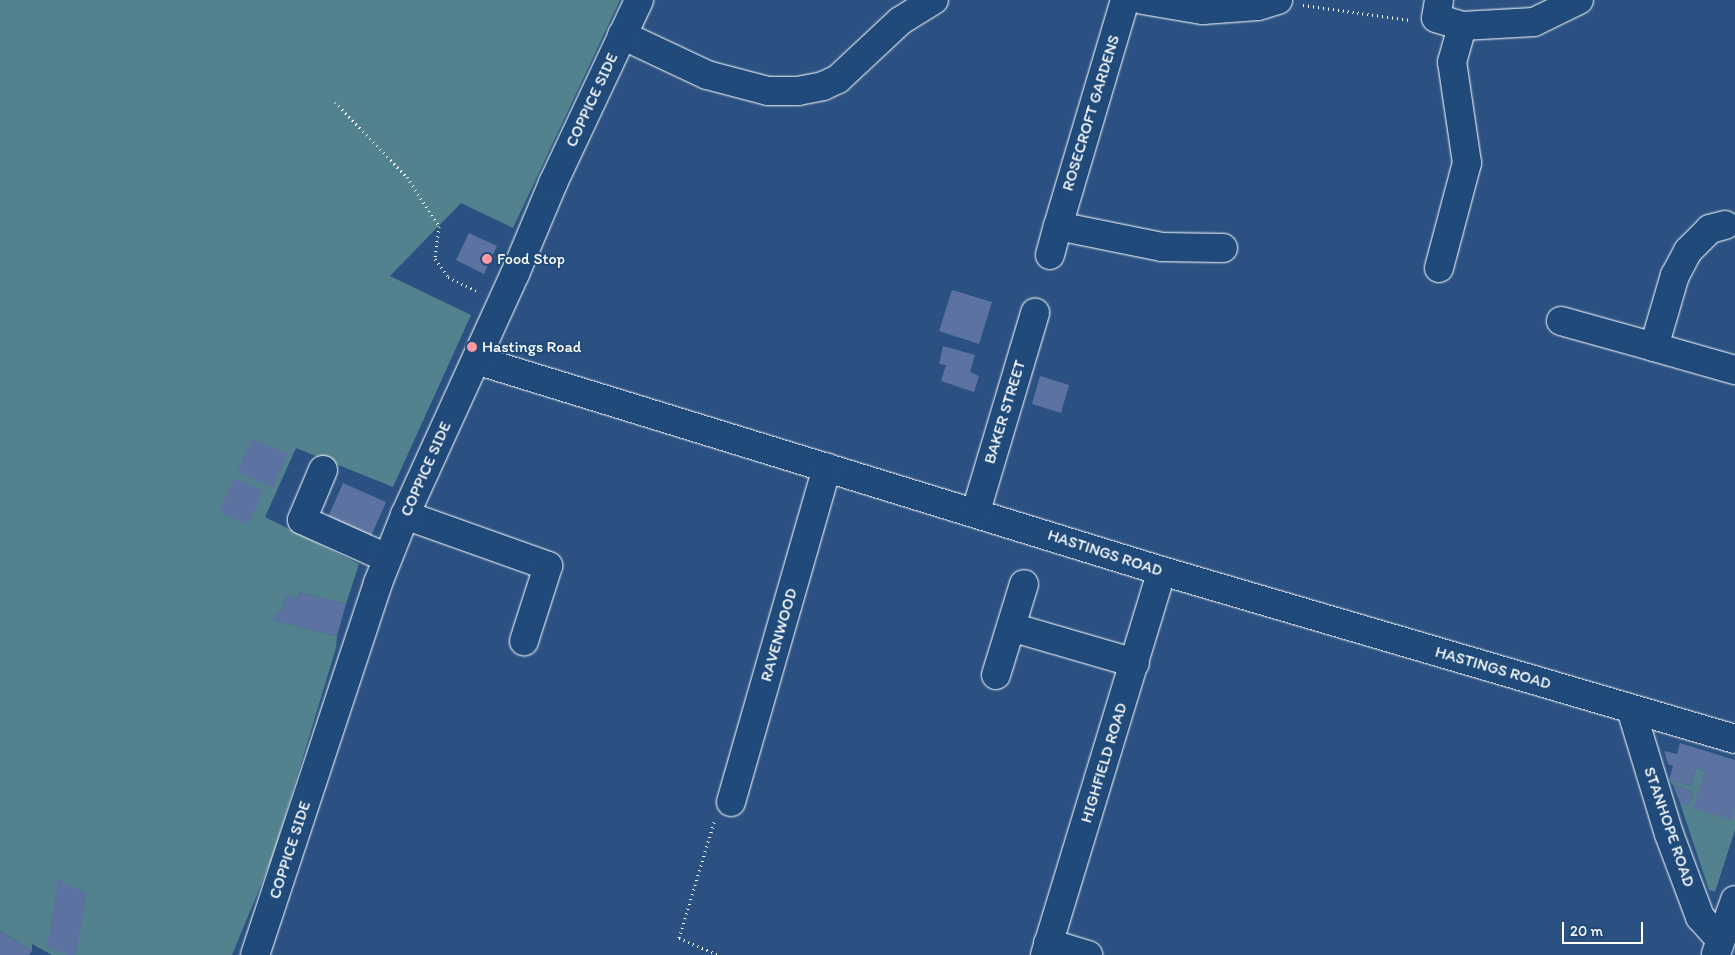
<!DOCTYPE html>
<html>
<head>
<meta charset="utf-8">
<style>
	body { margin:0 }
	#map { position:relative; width:1735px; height:955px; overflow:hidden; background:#2a5181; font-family:Itim,sans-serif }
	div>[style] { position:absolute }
	.green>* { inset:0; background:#51828d }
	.building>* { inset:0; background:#5c73a1 }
	.path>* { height:3px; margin-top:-1.5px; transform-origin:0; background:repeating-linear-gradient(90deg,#fff 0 1px,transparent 0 5px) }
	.roads { filter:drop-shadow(0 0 1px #fff) drop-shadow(0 0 1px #fff) }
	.minor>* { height:28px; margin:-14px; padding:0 14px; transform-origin:14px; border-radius:14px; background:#1f4a7a }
	.dots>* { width:14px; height:14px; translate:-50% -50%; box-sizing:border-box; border:2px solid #1f4a7a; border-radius:50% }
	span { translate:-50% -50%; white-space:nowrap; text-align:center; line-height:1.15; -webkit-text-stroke:4px #1f4a7a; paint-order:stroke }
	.street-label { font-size:16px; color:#fff }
	.poi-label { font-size:16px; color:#fff }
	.left { translate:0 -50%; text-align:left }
	.scale { position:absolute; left:1562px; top:922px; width:81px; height:22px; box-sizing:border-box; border:2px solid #fff; border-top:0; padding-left:6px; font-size:15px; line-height:18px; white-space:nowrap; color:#fff; -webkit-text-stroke:4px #1f4a7a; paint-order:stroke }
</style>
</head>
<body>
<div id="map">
	<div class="green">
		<div style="clip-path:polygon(0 0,620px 0,513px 228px,461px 203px,390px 276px,471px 315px,393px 487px,296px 448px,265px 517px,359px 564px,346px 604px,299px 592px,297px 599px,286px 596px,281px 614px,275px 613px,274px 620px,337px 636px,336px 648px,273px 856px,232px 955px,52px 955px,32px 944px,32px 951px,0 930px)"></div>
		<div style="clip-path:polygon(1696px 768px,1705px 771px,1694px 808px,1735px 809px,1735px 830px,1715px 892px,1709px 890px,1680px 803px,1689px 805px,1693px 791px,1673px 785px,1669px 780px,1690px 786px)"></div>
	</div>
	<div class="building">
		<div style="clip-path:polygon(469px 233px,497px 246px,484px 274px,456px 260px)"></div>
		<div style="clip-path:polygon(952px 290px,992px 302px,979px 344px,939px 331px)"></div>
		<div style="clip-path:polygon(943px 346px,975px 355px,970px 372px,979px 376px,974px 392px,941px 381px,946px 365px,939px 364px)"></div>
		<div style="clip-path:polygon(1040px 376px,1069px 385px,1061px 413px,1032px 404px)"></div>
		<div style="clip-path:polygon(252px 438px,288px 454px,273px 488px,237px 472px)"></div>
		<div style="clip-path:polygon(234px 478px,263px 491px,248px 525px,219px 512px)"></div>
		<div style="clip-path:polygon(343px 483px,386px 502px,368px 543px,325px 524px)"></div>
		<div style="clip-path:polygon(299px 592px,346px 604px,337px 636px,273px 620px,275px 613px,281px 614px,286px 596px,297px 599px)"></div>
		<div style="clip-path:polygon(1680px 743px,1735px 760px,1735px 809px,1732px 820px,1693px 808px,1705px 771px,1696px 768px,1690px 786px,1669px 780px,1673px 766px,1668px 764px,1664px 751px,1677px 754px)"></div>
		<div style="clip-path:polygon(1673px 785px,1693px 791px,1689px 806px,1680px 803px)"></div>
		<div style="clip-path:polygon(58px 880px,87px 893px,76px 955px,67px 955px,47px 946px)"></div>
		<div style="clip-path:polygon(0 930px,32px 951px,29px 955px,0 955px)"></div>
	</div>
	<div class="path">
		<div style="left:1303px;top:5px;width:108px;rotate:8deg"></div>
		<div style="left:335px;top:102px;width:104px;rotate:46.2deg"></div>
		<div style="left:407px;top:177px;width:59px;rotate:56.9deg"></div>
		<div style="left:439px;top:226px;width:33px;rotate:97deg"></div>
		<div style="left:435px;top:259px;width:22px;rotate:54deg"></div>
		<div style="left:448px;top:277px;width:32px;rotate:26deg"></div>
		<div style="left:714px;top:822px;width:121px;rotate:106.8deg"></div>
		<div style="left:679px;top:938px;width:43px;rotate:23deg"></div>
	</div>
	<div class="roads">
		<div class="minor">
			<div style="left:1125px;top:0;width:236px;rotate:106.5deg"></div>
			<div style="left:1058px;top:226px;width:106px;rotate:11.4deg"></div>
			<div style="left:1162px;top:247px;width:61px;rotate:0.9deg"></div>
			<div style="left:1143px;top:0;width:61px;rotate:9.5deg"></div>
			<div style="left:1203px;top:10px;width:55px;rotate:-4.2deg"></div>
			<div style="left:1258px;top:6px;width:21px;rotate:-17deg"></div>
			<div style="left:1439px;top:0;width:18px;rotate:99deg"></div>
			<div style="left:1436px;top:18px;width:27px;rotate:17deg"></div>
			<div style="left:622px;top:35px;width:94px;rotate:25.2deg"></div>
			<div style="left:707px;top:75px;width:63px;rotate:14.7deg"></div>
			<div style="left:768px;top:91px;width:30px"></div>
			<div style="left:798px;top:91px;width:25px;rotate:-11deg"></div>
			<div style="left:823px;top:86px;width:17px;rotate:-25deg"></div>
			<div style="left:838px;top:79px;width:85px;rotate:-43.1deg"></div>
			<div style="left:900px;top:21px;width:40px;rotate:-32deg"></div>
			<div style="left:1725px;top:225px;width:16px;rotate:165deg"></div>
			<div style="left:1710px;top:229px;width:31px;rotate:135deg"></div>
			<div style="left:1688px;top:251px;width:27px;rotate:118deg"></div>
			<div style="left:1675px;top:275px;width:75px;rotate:106.3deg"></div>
			<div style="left:1654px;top:347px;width:84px;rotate:15.9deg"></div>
			<div style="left:1050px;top:255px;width:30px;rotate:-75deg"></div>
			<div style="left:1439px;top:268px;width:109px;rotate:-75.1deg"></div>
			<div style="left:1467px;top:163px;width:102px;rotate:-98.4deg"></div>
			<div style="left:1452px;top:62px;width:37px;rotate:-74deg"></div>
			<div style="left:1462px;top:26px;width:72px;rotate:-3.2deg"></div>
			<div style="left:1534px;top:22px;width:50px;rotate:-26.1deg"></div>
			<div style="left:1561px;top:321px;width:97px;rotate:15.6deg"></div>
			<div style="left:476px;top:360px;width:718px;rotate:17.1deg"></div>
			<div style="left:1162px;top:571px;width:597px;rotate:16.34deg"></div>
			<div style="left:323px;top:470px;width:54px;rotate:112.8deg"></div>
			<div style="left:302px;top:520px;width:93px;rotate:24.1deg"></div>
			<div style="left:976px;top:511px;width:207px;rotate:-73.4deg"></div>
			<div style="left:405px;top:515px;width:152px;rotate:19.6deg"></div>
			<div style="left:548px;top:566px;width:79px;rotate:107.7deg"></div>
			<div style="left:1011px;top:627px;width:129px;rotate:16.2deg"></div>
			<div style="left:996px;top:675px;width:95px;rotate:-72.9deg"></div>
			<div style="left:1631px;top:709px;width:131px;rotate:73.1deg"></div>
			<div style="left:1669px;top:834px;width:89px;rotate:69.5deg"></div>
			<div style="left:1700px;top:917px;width:30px;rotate:48deg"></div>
			<div style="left:731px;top:802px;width:348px;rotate:-74deg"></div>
			<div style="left:1048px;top:943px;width:42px;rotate:16.7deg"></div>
			<div style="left:1716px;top:954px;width:57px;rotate:-70.6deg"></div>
			<div style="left:255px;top:955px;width:392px;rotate:-71.7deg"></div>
			<div style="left:378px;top:583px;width:73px;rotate:-68.3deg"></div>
			<div style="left:405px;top:515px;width:265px;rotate:-65.5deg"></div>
			<div style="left:515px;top:274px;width:99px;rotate:-67.3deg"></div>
			<div style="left:553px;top:183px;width:202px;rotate:-64.8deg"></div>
			<div style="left:1045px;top:955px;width:401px;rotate:-73.1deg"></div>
		</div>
	</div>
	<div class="dots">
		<div style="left:487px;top:259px;background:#ff9aa2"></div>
		<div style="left:472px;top:347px;background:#ff9aa2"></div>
	</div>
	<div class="street-label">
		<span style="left:592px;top:100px;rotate:-65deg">COPPICE SIDE</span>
		<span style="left:1091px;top:113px;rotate:-73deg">ROSECROFT GARDENS</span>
		<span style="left:1005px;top:412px;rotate:-73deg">BAKER STREET</span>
		<span style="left:426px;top:469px;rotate:-66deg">COPPICE SIDE</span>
		<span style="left:1105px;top:553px;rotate:18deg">HASTINGS ROAD</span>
		<span style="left:779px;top:635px;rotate:-74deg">RAVENWOOD</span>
		<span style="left:1493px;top:668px;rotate:16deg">HASTINGS ROAD</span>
		<span style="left:1104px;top:763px;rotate:-73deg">HIGHFIELD ROAD</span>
		<span style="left:1669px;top:827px;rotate:71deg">STANHOPE ROAD</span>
		<span style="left:290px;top:850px;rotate:-72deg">COPPICE SIDE</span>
	</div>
	<div class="poi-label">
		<span class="left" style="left:497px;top:259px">Food Stop</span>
		<span class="left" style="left:482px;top:347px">Hastings Road</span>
	</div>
	<div class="scale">20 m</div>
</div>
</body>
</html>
